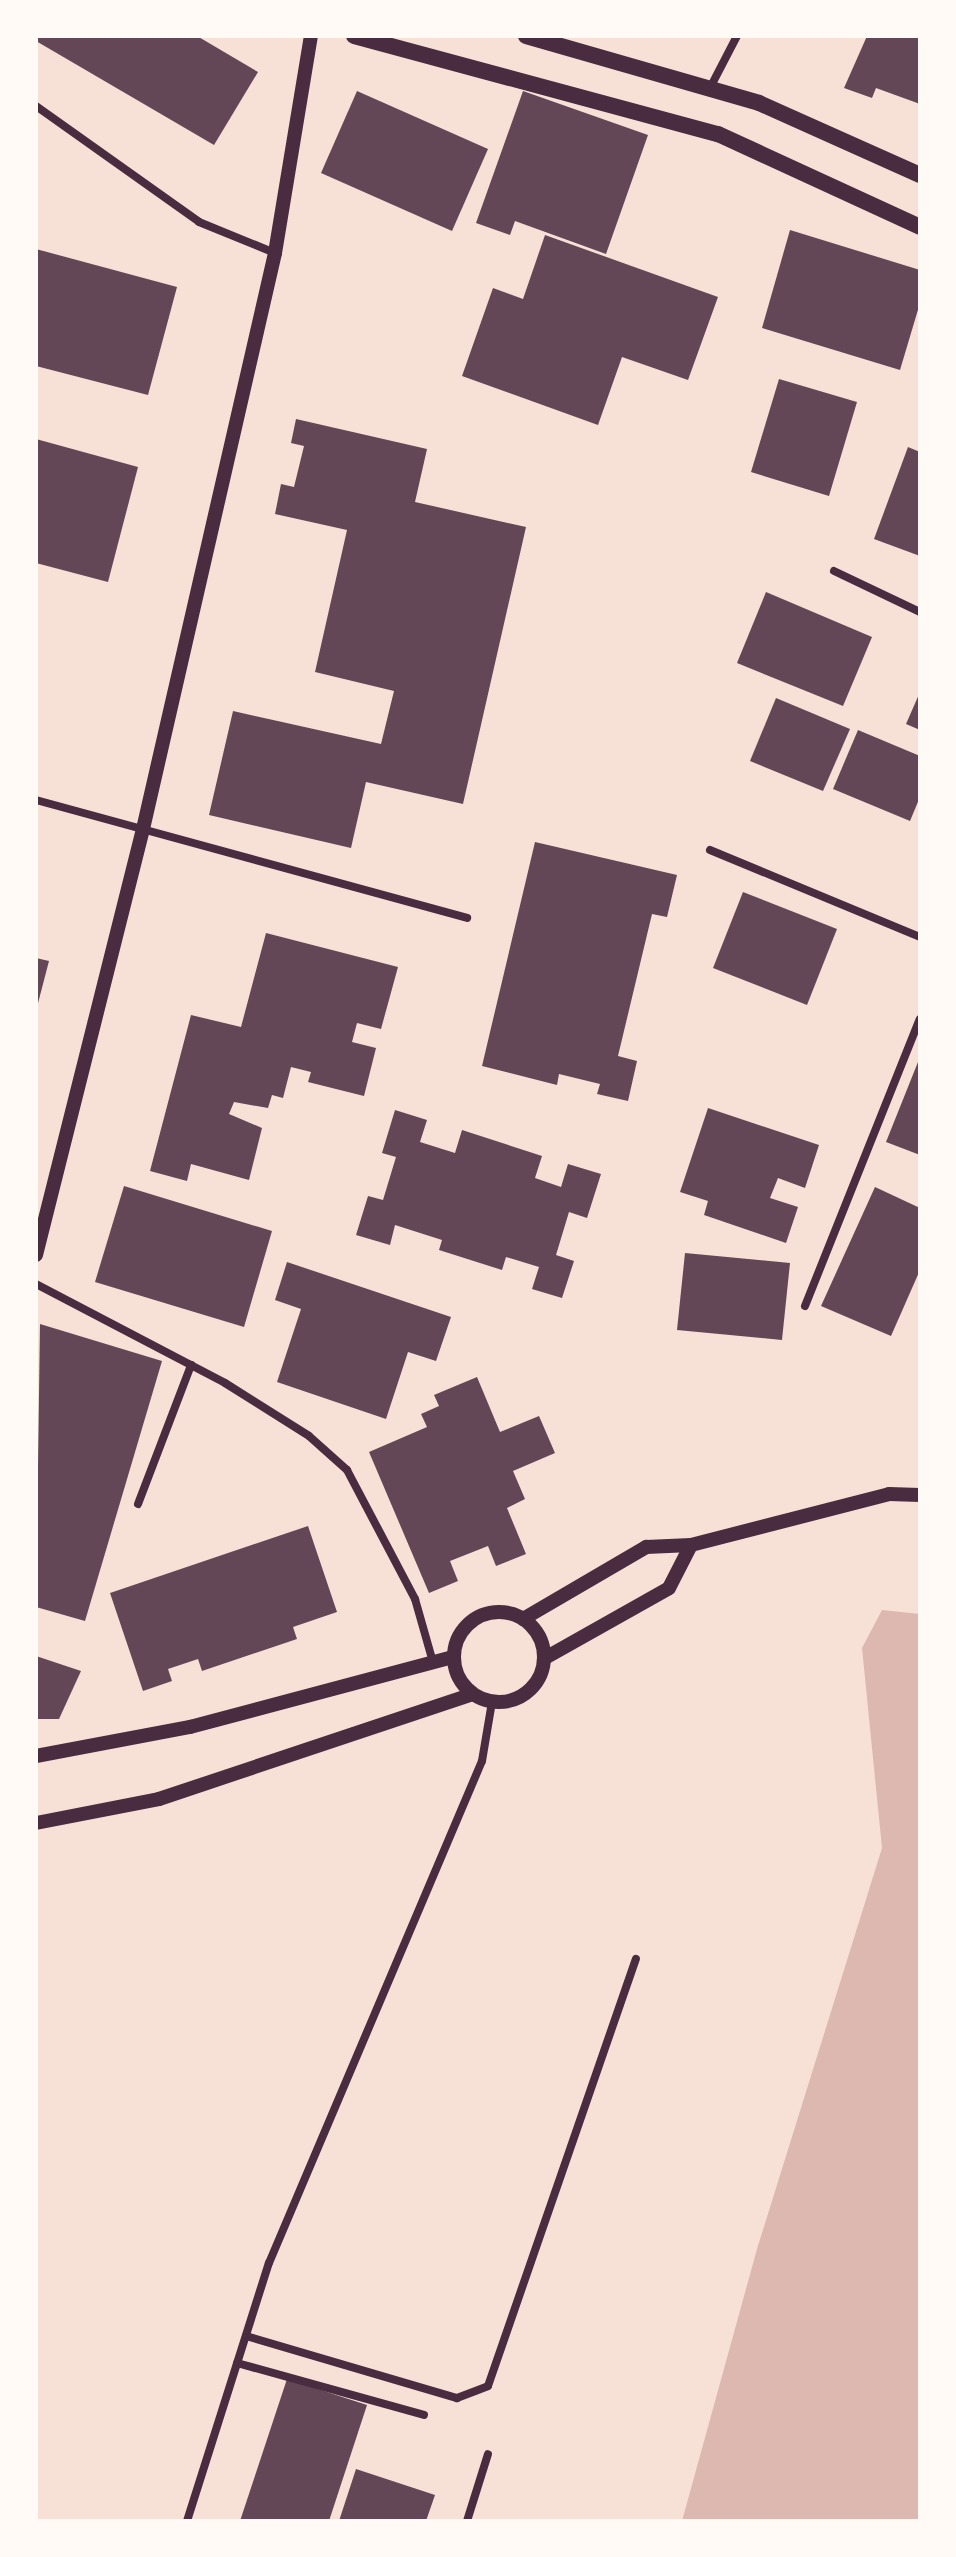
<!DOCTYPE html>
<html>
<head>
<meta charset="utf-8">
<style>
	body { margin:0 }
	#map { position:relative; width:956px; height:2557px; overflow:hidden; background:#f7e1d7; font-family:"Nunito Sans",sans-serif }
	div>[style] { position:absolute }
	.water>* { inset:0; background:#dcb8b0 }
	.building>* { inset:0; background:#644757 }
	.minor>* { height:8px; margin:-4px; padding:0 4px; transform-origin:4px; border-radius:4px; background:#4a2c40 }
	.tertiary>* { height:14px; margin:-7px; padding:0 7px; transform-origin:7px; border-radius:7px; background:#4a2c40 }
	.tertiary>.ring { margin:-7px; padding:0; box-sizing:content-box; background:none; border:14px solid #4a2c40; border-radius:50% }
	.secondary>* { height:16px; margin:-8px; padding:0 8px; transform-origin:8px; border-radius:8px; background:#4a2c40 }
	span { translate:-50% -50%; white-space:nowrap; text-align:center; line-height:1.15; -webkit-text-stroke:8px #fffaf5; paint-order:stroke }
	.frame { position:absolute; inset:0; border:38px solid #fffaf5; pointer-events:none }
</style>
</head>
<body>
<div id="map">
	<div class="water">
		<div style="clip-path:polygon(882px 1610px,920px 1614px,920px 2521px,682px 2521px,757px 2249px,882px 1848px,862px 1648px)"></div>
	</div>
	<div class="building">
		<div style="clip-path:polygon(36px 36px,197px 36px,258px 72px,214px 145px,36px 41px)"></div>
		<div style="clip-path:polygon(867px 36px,920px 36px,920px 104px,876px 88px,872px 98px,844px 88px)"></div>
		<div style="clip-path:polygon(357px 91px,488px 149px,452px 231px,321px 173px)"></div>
		<div style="clip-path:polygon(523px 91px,648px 135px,606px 254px,515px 221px,510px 235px,476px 223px)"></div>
		<div style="clip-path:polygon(790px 230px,920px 270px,920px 303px,900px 370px,762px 328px)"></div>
		<div style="clip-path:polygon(545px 235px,718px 297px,688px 380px,622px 357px,598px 425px,462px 376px,493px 288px,523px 299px)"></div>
		<div style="clip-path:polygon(36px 249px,177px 287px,148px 395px,36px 366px)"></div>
		<div style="clip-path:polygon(779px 379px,857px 402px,829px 496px,751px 472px)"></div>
		<div style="clip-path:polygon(296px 419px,427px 449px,415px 502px,526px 527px,463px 804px,366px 782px,351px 848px,209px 815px,233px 711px,381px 744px,394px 691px,315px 672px,347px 530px,275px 514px,281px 484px,294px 487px,304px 446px,291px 443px)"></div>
		<div style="clip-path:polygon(36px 439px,138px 467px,108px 582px,36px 563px)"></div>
		<div style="clip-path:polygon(908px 447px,920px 452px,920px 556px,874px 539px)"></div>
		<div style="clip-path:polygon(766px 592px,872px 637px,843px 706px,737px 663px)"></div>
		<div style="clip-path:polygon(920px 692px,920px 730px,906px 724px)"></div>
		<div style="clip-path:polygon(776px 698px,850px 729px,823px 791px,750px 761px)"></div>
		<div style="clip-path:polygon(858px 730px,920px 756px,920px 797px,910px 821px,833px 789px)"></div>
		<div style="clip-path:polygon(535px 842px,677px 875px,667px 917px,652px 914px,618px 1056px,637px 1061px,628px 1101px,597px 1094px,600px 1084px,559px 1074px,557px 1085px,482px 1066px)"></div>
		<div style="clip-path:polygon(743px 892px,837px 929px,807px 1005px,713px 968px)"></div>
		<div style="clip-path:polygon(266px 933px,398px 967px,381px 1029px,357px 1023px,352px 1042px,376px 1048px,364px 1096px,308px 1082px,311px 1072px,291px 1067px,283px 1098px,272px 1095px,268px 1108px,234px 1102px,229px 1114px,262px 1128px,249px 1180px,191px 1164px,187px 1181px,150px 1171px,191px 1015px,241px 1027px)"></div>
		<div style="clip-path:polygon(36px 958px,49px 961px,37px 1007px,36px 1007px)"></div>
		<div style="clip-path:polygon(920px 1057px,920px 1155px,886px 1142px)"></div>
		<div style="clip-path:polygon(708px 1108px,819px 1145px,805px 1188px,778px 1178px,770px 1198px,798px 1207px,786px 1243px,704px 1215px,708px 1201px,680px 1192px)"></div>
		<div style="clip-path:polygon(395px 1110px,427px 1120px,420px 1142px,455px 1153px,462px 1130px,542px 1156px,535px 1178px,561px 1187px,568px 1164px,601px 1174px,587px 1218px,569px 1212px,556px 1255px,574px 1261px,562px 1298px,532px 1289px,539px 1267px,506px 1257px,502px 1270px,439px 1250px,442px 1240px,395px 1225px,390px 1245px,356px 1235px,368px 1196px,383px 1200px,396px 1157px,382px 1153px)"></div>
		<div style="clip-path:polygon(124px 1186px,272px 1231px,244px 1327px,95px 1282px)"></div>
		<div style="clip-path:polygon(875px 1187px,920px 1208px,920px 1270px,891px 1336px,821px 1306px)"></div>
		<div style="clip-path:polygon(685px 1253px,790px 1263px,782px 1340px,677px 1330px)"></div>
		<div style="clip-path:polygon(287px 1262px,451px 1317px,436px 1361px,408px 1352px,386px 1419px,277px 1382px,301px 1309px,275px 1300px)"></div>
		<div style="clip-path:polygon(40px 1324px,162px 1361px,85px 1621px,36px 1607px)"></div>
		<div style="clip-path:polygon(477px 1377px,500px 1432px,539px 1416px,555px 1453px,513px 1471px,525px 1499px,507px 1508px,526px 1554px,496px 1566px,488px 1546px,450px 1561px,458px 1581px,429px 1593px,369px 1452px,427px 1427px,421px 1414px,439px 1406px,434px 1395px)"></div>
		<div style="clip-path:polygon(308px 1526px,337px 1612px,293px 1627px,297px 1639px,202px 1671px,198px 1659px,168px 1669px,172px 1681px,143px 1691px,110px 1593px)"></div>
		<div style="clip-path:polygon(36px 1656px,81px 1671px,59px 1719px,36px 1719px)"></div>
		<div style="clip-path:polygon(287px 2379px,367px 2405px,329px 2521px,240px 2521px)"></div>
		<div style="clip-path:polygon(356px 2469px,435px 2495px,426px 2521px,339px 2521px)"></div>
	</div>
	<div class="minor">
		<div style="left:710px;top:88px;width:59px;rotate:-62.6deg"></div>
		<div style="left:36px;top:106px;width:200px;rotate:35.4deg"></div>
		<div style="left:199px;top:222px;width:82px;rotate:22.2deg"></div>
		<div style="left:834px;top:571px;width:95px;rotate:25.5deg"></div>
		<div style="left:36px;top:800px;width:447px;rotate:15.3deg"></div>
		<div style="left:710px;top:850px;width:227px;rotate:22.5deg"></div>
		<div style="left:36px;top:1284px;width:213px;rotate:27.6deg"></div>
		<div style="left:225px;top:1383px;width:99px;rotate:32.2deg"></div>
		<div style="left:309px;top:1436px;width:51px;rotate:41.8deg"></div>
		<div style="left:347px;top:1470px;width:146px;rotate:62.2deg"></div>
		<div style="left:415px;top:1599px;width:66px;rotate:74.1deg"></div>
		<div style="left:805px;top:1306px;width:309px;rotate:-68.2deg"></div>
		<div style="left:138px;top:1504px;width:149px;rotate:-69.1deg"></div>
		<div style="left:246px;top:2336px;width:220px;rotate:16.4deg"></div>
		<div style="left:457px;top:2398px;width:33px;rotate:-21deg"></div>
		<div style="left:488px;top:2386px;width:452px;rotate:-70.9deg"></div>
		<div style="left:237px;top:2363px;width:194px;rotate:15.5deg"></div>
		<div style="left:187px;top:2521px;width:271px;rotate:-72.4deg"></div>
		<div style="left:269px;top:2263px;width:545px;rotate:-67.01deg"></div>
		<div style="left:482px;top:1761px;width:60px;rotate:-80.4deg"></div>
		<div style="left:467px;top:2521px;width:70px;rotate:-72.6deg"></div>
	</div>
	<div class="tertiary">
		<div style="left:36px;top:1255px;width:439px;rotate:-75.9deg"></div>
		<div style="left:143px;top:829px;width:591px;rotate:-77.09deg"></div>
		<div style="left:275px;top:253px;width:220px;rotate:-80.6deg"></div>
		<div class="ring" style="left:454px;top:1612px;width:76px;height:76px"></div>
		<div style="left:523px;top:1619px;width:143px;rotate:-30.3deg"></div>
		<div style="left:646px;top:1547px;width:45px;rotate:-2.5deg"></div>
		<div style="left:691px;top:1545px;width:204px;rotate:-14.4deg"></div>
		<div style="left:889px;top:1494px;width:31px;rotate:2deg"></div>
		<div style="left:545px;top:1658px;width:142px;rotate:-29.4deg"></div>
		<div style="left:669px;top:1588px;width:48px;rotate:-62.9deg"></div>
		<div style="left:36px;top:1756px;width:157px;rotate:-10.7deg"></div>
		<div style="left:190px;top:1727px;width:273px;rotate:-14.9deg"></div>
		<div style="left:36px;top:1823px;width:125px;rotate:-11deg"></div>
		<div style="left:159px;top:1799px;width:330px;rotate:-18.5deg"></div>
	</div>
	<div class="secondary">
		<div style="left:354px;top:36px;width:377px;rotate:15.1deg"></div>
		<div style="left:718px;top:134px;width:222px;rotate:24.7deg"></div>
		<div style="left:526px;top:36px;width:242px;rotate:16deg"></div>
		<div style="left:759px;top:103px;width:176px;rotate:24.1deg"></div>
	</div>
	<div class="frame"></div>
</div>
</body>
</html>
